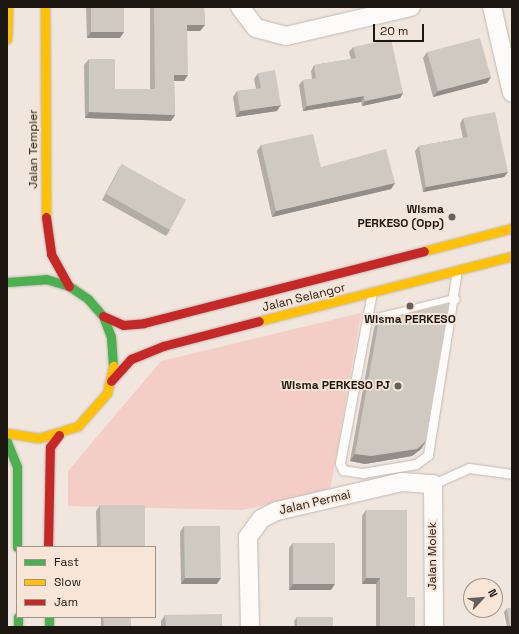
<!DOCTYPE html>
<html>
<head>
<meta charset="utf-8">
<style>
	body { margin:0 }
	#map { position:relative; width:519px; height:634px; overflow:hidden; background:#f0e6de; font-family:"Space Grotesk",sans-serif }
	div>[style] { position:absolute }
	.green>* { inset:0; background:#f4cdc6 }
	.roads { filter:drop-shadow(0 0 1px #c1b9b3) drop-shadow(0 0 1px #c1b9b3) }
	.lane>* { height:9px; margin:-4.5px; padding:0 4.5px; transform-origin:4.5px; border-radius:4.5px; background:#fdfbfa }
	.street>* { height:18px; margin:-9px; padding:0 9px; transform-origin:9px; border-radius:9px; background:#fdfbfa }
	.fast>* { height:9px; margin:-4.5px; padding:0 4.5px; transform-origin:4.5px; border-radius:4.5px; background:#4caf50 }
	.slow>* { height:9px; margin:-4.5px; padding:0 4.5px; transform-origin:4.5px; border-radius:4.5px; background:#ffc107 }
	.jam>* { height:9px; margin:-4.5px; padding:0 4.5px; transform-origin:4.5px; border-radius:4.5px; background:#c62828 }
	.wall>* { inset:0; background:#b3ada7 }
	.shaded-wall>* { inset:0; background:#928d88 }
	.building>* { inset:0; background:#d0c9c2 }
	.dots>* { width:11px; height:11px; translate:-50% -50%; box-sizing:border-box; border:2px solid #f7e5d7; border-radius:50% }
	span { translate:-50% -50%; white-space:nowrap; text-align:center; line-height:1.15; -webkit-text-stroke:3.5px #f7e5d7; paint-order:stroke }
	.street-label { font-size:12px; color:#1d1712 }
	.poi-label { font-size:12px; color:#1d1712; font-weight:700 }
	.right { translate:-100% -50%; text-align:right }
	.frame { position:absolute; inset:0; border:8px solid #1d1712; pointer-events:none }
	.legend { position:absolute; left:16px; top:546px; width:140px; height:72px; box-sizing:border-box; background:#f7e5d7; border:1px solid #a09388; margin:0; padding:5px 7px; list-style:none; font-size:12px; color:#1d1712 }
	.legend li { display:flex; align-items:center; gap:8px; height:20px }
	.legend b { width:20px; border:1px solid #a09388 }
	.north { position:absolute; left:463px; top:578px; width:40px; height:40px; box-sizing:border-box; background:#f7e5d7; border:1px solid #a09388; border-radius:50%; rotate:64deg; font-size:11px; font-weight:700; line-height:16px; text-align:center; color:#1d1712 }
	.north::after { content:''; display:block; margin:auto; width:14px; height:18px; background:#675f59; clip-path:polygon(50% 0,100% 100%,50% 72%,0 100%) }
	.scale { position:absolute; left:373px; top:24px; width:51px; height:18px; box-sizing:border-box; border:2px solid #1d1712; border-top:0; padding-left:5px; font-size:12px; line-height:14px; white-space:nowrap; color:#1d1712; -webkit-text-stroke:3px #f7e5d7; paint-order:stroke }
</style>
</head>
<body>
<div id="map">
	<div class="green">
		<div style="clip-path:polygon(361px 313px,330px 491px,242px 510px,68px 506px,68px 471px,161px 361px)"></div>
	</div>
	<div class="roads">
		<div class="lane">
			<div style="left:372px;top:292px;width:174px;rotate:100.6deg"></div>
			<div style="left:340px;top:463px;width:8px;rotate:67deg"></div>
			<div style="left:343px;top:470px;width:20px;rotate:9deg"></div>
			<div style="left:363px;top:473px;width:54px;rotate:-9.6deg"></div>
			<div style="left:416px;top:464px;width:15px;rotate:-37deg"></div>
			<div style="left:428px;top:455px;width:187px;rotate:-81.1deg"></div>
			<div style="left:368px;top:320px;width:89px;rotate:-13.7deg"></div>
			<div style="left:433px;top:484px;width:39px;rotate:-24deg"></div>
			<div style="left:469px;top:468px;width:43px;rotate:7.9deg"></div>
		</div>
		<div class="street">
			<div style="left:240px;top:7px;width:26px;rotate:53deg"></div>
			<div style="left:256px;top:28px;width:31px;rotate:15deg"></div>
			<div style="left:286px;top:36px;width:128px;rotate:-13.1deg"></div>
			<div style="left:492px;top:7px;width:88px;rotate:76.9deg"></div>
			<div style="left:250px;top:627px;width:90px;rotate:-91.3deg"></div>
			<div style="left:248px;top:537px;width:22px;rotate:-54deg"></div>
			<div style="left:261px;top:519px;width:18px;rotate:-27deg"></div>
			<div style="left:277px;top:511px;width:128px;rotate:-13.1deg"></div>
			<div style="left:402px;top:482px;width:31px;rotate:4deg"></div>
			<div style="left:433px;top:484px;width:143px;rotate:89.6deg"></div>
		</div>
		<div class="fast">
			<div style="left:7px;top:282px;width:39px;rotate:-4deg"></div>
			<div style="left:46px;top:279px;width:24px;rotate:17deg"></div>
			<div style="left:69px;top:286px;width:23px;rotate:34deg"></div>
			<div style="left:88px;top:299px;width:23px;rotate:49deg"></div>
			<div style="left:103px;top:316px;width:22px;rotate:69deg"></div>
			<div style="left:111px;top:337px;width:29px;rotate:86deg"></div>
			<div style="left:7px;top:442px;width:27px;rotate:68deg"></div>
			<div style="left:17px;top:467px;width:80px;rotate:90deg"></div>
			<div style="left:18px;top:617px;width:10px;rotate:90deg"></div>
			<div style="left:49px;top:617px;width:10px;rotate:90deg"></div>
		</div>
		<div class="slow">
			<div style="left:45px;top:7px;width:210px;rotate:89.7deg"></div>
			<div style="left:7px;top:39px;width:32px;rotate:-88deg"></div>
			<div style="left:424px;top:251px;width:91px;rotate:-14.6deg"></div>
			<div style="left:259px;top:321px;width:261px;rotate:-14.4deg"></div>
			<div style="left:7px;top:433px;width:32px;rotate:9deg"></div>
			<div style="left:39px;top:438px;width:41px;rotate:-17.1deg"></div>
			<div style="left:78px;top:426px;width:44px;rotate:-48.7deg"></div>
			<div style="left:107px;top:393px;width:28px;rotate:-77deg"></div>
		</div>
		<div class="jam">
			<div style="left:46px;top:217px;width:37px;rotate:82deg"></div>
			<div style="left:51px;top:254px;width:37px;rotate:61deg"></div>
			<div style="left:103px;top:316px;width:22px;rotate:24deg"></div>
			<div style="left:123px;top:325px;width:21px;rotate:-5deg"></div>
			<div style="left:144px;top:323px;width:289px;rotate:-14.4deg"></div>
			<div style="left:111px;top:381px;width:30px;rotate:-48deg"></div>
			<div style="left:131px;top:359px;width:35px;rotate:-22deg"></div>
			<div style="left:163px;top:346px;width:99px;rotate:-14.6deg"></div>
			<div style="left:48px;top:547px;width:100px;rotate:-88.9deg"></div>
			<div style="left:50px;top:447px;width:15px;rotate:-53deg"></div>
		</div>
	</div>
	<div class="wall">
		<div style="clip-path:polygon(86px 7px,124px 7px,120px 38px,87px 38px)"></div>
		<div style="clip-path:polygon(150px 7px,204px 7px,205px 25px,200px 31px,187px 31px,184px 81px,174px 81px,175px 115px,171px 121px,85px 118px,84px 65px,89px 59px,115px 89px,150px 89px)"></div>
		<div style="clip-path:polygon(353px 47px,403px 93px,400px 98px,362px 106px,361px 102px,303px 111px,299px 85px,303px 80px,312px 79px,311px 71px,314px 65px,351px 59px,349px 52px)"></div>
		<div style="clip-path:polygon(427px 52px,491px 77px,487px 83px,433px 97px,423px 58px)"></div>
		<div style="clip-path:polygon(258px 73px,277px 111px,236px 117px,233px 97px,237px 91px,256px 89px,254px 79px)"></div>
		<div style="clip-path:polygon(463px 118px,508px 172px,504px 177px,423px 192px,415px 151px,419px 146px,463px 138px,460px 124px)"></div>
		<div style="clip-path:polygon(261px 145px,321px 167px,395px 183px,391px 189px,272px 217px,257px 151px)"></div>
		<div style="clip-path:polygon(122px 164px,170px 230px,166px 236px,102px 200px,118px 170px)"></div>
		<div style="clip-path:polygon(379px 320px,426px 441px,421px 449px,412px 456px,365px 464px,350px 461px,374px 328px)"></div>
		<div style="clip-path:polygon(100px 505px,145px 547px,97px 547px,96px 511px)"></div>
		<div style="clip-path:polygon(366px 510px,407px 597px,415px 627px,376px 627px,376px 584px,362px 584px,362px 516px)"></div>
		<div style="clip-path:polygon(184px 526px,217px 584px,181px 584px,180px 532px)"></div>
		<div style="clip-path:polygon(293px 543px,331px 590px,289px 590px,289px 548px)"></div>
		<div style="clip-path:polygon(507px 608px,512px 627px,507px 627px,504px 612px)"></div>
		<div style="clip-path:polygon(165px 615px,222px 627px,161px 627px,161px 621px)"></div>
		<div style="clip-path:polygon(101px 617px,131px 617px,131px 627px,101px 627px)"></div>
		<div style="clip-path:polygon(297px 617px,333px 627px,295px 627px,294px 621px)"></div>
	</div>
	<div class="shaded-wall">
		<div style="clip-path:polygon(187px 25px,205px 25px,200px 31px,183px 31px)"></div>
		<div style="clip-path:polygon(91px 32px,124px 32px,120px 38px,87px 38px)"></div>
		<div style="clip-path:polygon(174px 75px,188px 75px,184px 81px,170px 81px)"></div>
		<div style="clip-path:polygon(491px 77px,487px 83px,433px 97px,438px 91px)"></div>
		<div style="clip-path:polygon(403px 93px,400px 98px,362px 106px,365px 101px)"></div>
		<div style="clip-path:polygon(364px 96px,361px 102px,303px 111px,307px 106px)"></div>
		<div style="clip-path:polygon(281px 105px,277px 111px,236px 117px,240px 111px)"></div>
		<div style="clip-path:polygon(89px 112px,175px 115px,171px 121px,85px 118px)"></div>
		<div style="clip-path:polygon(508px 172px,504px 177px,423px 192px,426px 187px)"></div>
		<div style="clip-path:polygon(395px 183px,391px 189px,272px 217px,276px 211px)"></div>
		<div style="clip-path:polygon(426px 441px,421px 449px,412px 456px,365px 464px,350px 461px,355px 454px)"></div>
		<div style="clip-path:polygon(185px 578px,221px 578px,217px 584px,181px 584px)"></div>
		<div style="clip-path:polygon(366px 578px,380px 578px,376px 584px,362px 584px)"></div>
		<div style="clip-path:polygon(293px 584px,335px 584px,331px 590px,289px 590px)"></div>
	</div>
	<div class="building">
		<div style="clip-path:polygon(91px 7px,124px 7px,124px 32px,91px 32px)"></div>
		<div style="clip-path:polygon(154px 7px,204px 7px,205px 25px,187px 25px,188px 75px,174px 75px,175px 115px,89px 112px,89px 59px,115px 59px,115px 89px,155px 89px)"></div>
		<div style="clip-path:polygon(480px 38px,491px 77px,438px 91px,427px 52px)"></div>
		<div style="clip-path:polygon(391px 39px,403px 93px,365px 101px,364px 96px,307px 106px,303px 80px,316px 78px,314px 65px,356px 58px,353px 47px)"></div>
		<div style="clip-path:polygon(275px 70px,281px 105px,240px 111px,237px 91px,261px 88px,258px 73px)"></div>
		<div style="clip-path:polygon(495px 112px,508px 172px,426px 187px,419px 146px,468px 137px,463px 118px)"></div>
		<div style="clip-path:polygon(313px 134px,321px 167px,386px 149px,395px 183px,276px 211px,261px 145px)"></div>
		<div style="clip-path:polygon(122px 164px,186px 200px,170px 230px,106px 194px)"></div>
		<div style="clip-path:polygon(450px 302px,426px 441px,417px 449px,371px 456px,355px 454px,379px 320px)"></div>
		<div style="clip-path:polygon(100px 505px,145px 505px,145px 547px,101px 547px)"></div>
		<div style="clip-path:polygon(366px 510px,407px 510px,407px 597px,415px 597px,415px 627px,380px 627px,380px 578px,366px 578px)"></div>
		<div style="clip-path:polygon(184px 526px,220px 526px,221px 578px,185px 578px)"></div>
		<div style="clip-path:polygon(293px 543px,335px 543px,335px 584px,293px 584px)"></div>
		<div style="clip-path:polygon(507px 608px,512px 608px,512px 627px,510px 627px)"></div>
		<div style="clip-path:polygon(222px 614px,222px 627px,166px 627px,165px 615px)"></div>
		<div style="clip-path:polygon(103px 617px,131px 617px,131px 627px,104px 627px)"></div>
		<div style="clip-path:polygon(297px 617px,333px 617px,333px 627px,297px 627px)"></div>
	</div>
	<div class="dots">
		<div style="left:452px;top:217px;background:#675f59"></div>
		<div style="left:410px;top:306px;background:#675f59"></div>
		<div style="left:398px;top:386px;background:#675f59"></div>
	</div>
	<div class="street-label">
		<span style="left:34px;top:149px;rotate:-90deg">Jalan Templer</span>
		<span style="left:304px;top:298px;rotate:-14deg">Jalan Selangor</span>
		<span style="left:315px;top:503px;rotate:-13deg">Jalan Permai</span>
		<span style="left:433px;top:556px;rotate:-90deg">Jalan Molek</span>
	</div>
	<div class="poi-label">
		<span class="right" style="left:444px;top:217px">Wisma<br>PERKESO (Opp)</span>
		<span style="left:410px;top:320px">Wisma PERKESO</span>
		<span class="right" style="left:390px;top:386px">Wisma PERKESO PJ</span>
	</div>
	<div class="frame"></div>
	<ul class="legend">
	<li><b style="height:5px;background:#4caf50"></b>Fast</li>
	<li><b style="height:5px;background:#ffc107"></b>Slow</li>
	<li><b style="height:5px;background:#c62828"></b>Jam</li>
	</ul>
	<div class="north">N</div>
	<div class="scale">20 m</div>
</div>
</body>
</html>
